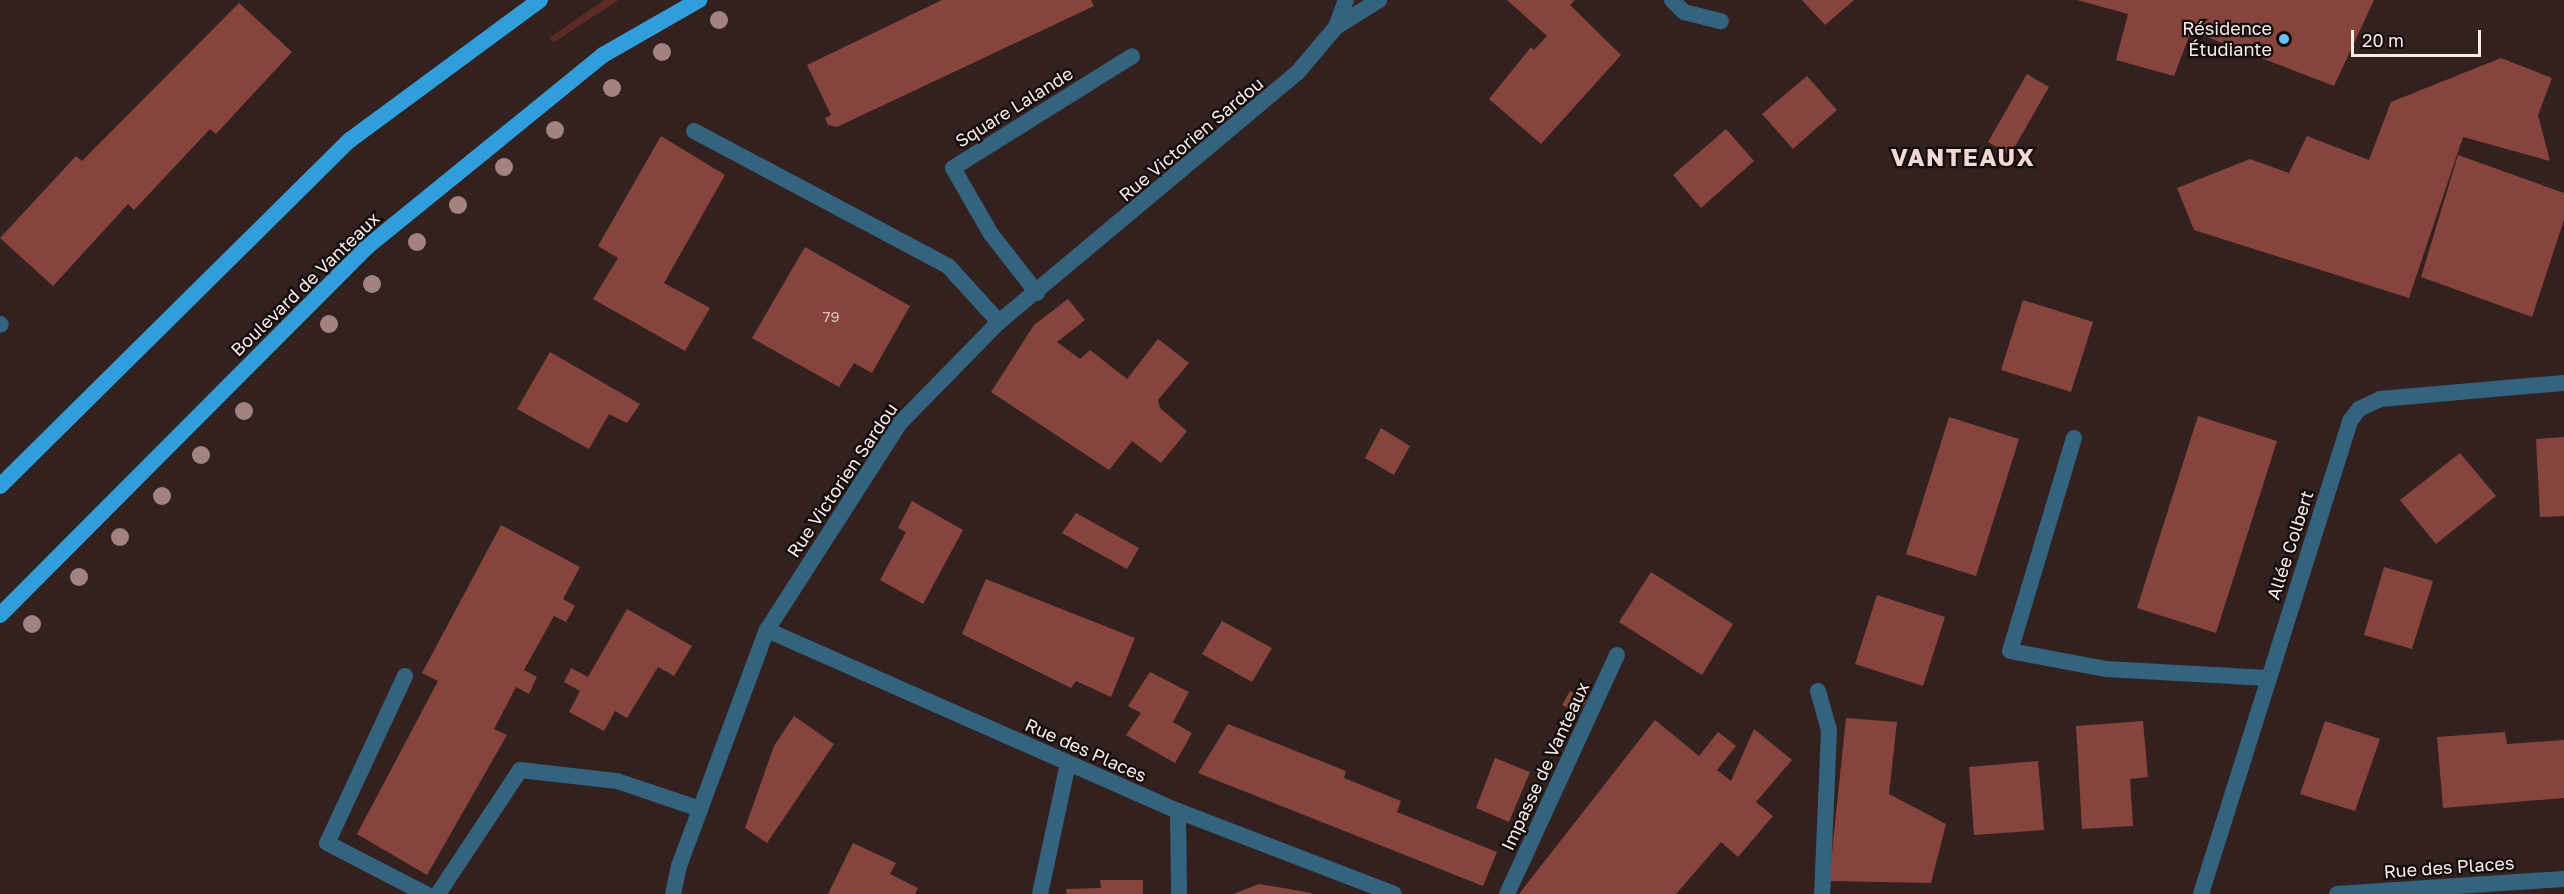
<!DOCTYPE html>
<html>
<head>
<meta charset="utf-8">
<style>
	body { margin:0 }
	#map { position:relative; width:2564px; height:894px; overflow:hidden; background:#32211f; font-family:"Golos Text",sans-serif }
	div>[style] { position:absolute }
	.green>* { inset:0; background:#5d2a25 }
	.building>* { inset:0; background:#87443d }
	.service>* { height:16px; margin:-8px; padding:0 8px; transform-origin:8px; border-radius:8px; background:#34637f }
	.minor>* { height:16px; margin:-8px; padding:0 8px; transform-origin:8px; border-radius:8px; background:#34637f }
	.primary>* { height:16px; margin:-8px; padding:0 8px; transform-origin:8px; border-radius:8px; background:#309eda }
	.trees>* { width:18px; height:18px; margin:-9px; border-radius:50%; background:#a2837f }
	.dots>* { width:16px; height:16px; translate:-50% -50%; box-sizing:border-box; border:3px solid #140d0c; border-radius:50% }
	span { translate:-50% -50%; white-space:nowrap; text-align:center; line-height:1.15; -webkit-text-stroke:4.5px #140d0c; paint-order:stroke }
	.number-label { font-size:15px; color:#dbc2bf }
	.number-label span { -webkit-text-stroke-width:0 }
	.poi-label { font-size:18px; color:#f7ecea }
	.right { translate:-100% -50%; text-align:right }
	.street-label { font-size:18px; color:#f7ecea }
	.district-label { font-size:24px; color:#f0d9d6; font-weight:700; letter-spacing:1.5px }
	.scale { position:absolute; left:2351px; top:30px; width:130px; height:27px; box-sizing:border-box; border:3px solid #f7ecea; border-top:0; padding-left:8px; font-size:18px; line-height:21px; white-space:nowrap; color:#f7ecea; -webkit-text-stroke:4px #140d0c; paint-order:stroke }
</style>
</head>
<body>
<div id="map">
	<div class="green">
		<div style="clip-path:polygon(604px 0,619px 0,554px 42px,549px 38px)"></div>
	</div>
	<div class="building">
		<div style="clip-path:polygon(942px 0,1091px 0,1094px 6px,837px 127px,828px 125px,825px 118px,831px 115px,807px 65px)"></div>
		<div style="clip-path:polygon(1507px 0,1575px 0,1570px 5px,1621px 55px,1541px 144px,1489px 99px,1531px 47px,1534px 50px,1547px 36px)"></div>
		<div style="clip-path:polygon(1802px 0,1854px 0,1825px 25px)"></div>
		<div style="clip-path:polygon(2077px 0,2374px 0,2334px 86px,2191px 31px,2174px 76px,2116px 60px,2128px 14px)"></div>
		<div style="clip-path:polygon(239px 3px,292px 52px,216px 134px,210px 129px,134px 210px,128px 204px,53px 286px,0 238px,76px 156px,82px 161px)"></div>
		<div style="clip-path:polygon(2501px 58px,2552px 78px,2538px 115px,2550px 161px,2463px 137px,2409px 298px,2194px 230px,2177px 188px,2250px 159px,2289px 173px,2307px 136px,2369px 160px,2391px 102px)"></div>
		<div style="clip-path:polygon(2027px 74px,2049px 87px,2010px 155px,1988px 142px)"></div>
		<div style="clip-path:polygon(1807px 76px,1837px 110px,1793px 149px,1762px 114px)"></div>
		<div style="clip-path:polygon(1726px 129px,1754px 161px,1701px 208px,1673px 175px)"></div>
		<div style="clip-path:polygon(661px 136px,725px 175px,664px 283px,710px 308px,685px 351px,593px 299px,618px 258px,598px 246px)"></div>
		<div style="clip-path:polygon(2458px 155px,2564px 193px,2564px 220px,2532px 317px,2421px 277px)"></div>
		<div style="clip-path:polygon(805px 247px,910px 306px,872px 373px,854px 363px,839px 387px,752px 338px)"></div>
		<div style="clip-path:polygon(1068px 299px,1085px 320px,1057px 342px,1080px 359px,1090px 350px,1127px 379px,1158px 339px,1189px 363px,1158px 400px,1160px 408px,1187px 431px,1161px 463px,1132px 441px,1109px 470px,991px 392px,1034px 325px)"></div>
		<div style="clip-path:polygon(2023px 300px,2093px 322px,2071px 392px,2001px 370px)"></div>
		<div style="clip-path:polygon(550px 352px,640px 404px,627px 423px,609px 414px,589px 449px,517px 409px)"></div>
		<div style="clip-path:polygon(2198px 416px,2277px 441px,2216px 633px,2137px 608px)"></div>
		<div style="clip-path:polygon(1949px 417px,2019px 439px,1976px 576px,1906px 554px)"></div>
		<div style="clip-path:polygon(1381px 428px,1410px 446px,1394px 475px,1365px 458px)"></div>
		<div style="clip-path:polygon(2564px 437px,2564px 516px,2540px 517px,2536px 439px)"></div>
		<div style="clip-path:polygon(2460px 453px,2496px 496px,2436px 544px,2400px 500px)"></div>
		<div style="clip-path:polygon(912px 501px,963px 530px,923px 604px,880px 580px,906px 532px,898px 528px)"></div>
		<div style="clip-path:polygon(1076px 513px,1139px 548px,1127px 569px,1062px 533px)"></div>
		<div style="clip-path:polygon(501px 525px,580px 567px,563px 599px,575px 606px,566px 622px,554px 616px,524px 670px,537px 677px,529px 694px,516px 687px,494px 729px,507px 735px,427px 875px,357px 834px,438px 681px,422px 673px)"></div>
		<div style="clip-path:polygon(2384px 567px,2433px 581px,2412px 649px,2364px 635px)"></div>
		<div style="clip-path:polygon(1651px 572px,1733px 624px,1702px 675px,1619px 622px)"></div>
		<div style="clip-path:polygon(986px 579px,1135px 638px,1111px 697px,1076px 681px,1071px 688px,962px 634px)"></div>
		<div style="clip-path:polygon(1877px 595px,1945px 617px,1923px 686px,1855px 664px)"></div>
		<div style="clip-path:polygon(627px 609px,692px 646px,674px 676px,658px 667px,627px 718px,615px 711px,604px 731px,569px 712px,580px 691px,564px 682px,571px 668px,588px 677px)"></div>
		<div style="clip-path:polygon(1222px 621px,1272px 648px,1252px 682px,1202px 654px)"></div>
		<div style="clip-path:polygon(1150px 672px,1189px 692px,1173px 722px,1192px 733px,1175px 763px,1126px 735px,1141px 713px,1128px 706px)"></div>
		<div style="clip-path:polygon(1570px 691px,1587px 700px,1579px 714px,1562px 705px)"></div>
		<div style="clip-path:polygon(794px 716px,834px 744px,767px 843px,745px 828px,774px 746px)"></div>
		<div style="clip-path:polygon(1846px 718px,1897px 722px,1889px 794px,1946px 824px,1931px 883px,1829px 881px)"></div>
		<div style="clip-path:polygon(1655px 720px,1699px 756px,1718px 732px,1736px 746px,1717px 770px,1731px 781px,1754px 729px,1792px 760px,1756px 802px,1773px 816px,1738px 857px,1721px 842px,1676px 894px,1519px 894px)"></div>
		<div style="clip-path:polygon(2143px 721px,2148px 777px,2130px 779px,2133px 826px,2082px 829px,2076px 726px)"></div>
		<div style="clip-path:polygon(2325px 721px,2380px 739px,2355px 811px,2300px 794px)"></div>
		<div style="clip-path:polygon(1228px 724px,1346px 771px,1344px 778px,1401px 801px,1397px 812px,1497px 852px,1483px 886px,1198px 773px)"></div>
		<div style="clip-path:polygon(2505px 732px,2507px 744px,2564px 740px,2564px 798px,2443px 808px,2437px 737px)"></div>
		<div style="clip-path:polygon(1495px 758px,1530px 772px,1509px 822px,1476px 808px)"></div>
		<div style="clip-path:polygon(2038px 761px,2044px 830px,1974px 835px,1969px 767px)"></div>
		<div style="clip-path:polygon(853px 843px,896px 863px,890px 874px,918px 888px,915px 894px,828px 894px)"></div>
		<div style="clip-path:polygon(1100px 880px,1143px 880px,1143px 894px,1067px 894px,1066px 889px,1101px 888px)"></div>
		<div style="clip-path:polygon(1259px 884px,1312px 893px,1311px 894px,1233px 894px)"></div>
	</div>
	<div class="service">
		<div style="left:694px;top:131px;width:288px;rotate:28deg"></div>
		<div style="left:948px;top:266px;width:76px;rotate:47.7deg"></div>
		<div style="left:1037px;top:293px;width:75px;rotate:-127.9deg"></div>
		<div style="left:991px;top:234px;width:76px;rotate:-119.9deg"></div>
		<div style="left:953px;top:168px;width:211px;rotate:-32deg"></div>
		<div style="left:2074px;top:438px;width:222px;rotate:106.7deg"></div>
		<div style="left:2010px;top:651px;width:98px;rotate:10.6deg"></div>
		<div style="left:2106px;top:669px;width:162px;rotate:3.2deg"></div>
		<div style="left:405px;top:676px;width:184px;rotate:115deg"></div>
		<div style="left:327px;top:843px;width:111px;rotate:27.3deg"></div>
		<div style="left:438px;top:894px;width:149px;rotate:-56.5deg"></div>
		<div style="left:520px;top:770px;width:98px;rotate:6.5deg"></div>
		<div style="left:617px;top:781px;width:88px;rotate:18.6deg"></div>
		<div style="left:1040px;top:894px;width:134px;rotate:-77.9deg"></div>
	</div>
	<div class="minor">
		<div style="left:1672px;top:0;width:17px;rotate:45deg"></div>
		<div style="left:1684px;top:12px;width:38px;rotate:14deg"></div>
		<div style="left:1336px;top:27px;width:51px;rotate:-32.1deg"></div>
		<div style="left:0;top:324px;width:1px;rotate:45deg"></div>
		<div style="left:767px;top:630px;width:449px;rotate:23.8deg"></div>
		<div style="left:1178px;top:811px;width:231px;rotate:21deg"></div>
		<div style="left:1818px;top:691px;width:41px;rotate:74.2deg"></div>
		<div style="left:1829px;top:730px;width:164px;rotate:92.4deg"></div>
		<div style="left:1178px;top:811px;width:83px;rotate:89.3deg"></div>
		<div style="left:673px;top:894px;width:29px;rotate:-78deg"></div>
		<div style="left:679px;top:866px;width:252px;rotate:-69.6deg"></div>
		<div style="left:767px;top:630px;width:246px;rotate:-57.3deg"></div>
		<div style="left:900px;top:423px;width:141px;rotate:-45.6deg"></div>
		<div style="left:999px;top:322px;width:390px;rotate:-39.9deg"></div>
		<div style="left:1298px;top:72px;width:59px;rotate:-49.8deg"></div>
		<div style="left:1336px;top:27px;width:29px;rotate:-70deg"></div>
		<div style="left:1507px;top:894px;width:263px;rotate:-65.3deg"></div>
		<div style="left:2201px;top:894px;width:496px;rotate:-72.5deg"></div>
		<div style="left:2350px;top:421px;width:15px;rotate:-53deg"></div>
		<div style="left:2359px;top:409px;width:23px;rotate:-25deg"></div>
		<div style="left:2380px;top:399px;width:185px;rotate:-5deg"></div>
		<div style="left:2337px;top:894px;width:227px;rotate:-3.8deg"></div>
	</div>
	<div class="primary">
		<div style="left:0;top:486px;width:492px;rotate:-44.7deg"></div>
		<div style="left:350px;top:140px;width:236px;rotate:-36.4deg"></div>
		<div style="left:0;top:615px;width:521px;rotate:-45.08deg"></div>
		<div style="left:368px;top:246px;width:303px;rotate:-39.1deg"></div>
		<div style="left:603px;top:55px;width:111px;rotate:-29.8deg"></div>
	</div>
	<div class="trees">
		<div style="left:719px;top:20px"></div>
		<div style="left:662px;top:52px"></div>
		<div style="left:612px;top:88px"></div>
		<div style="left:555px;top:130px"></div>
		<div style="left:504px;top:167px"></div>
		<div style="left:458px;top:205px"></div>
		<div style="left:417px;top:242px"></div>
		<div style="left:372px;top:284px"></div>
		<div style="left:329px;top:324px"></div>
		<div style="left:244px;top:411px"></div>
		<div style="left:201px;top:455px"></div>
		<div style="left:162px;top:496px"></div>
		<div style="left:120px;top:537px"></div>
		<div style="left:79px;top:577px"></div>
		<div style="left:32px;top:624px"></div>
	</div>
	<div class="dots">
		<div style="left:2284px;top:39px;background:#70c1f4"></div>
	</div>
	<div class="number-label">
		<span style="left:831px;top:317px">79</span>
	</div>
	<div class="poi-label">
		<span class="right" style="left:2272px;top:39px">Résidence<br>Étudiante</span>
	</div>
	<div class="street-label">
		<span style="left:1014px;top:107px;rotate:-32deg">Square Lalande</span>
		<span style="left:1191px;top:139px;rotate:-40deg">Rue Victorien Sardou</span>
		<span style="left:305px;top:284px;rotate:-44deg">Boulevard de Vanteaux</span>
		<span style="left:842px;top:480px;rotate:-56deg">Rue Victorien Sardou</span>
		<span style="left:2290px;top:545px;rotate:-72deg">Allée Colbert</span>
		<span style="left:1086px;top:750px;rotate:24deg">Rue des Places</span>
		<span style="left:1545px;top:766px;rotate:-65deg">Impasse de Vanteaux</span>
		<span style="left:2449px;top:867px;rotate:-4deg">Rue des Places</span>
	</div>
	<div class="district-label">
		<span style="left:1963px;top:157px">VANTEAUX</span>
	</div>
	<div class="scale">20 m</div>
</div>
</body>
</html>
